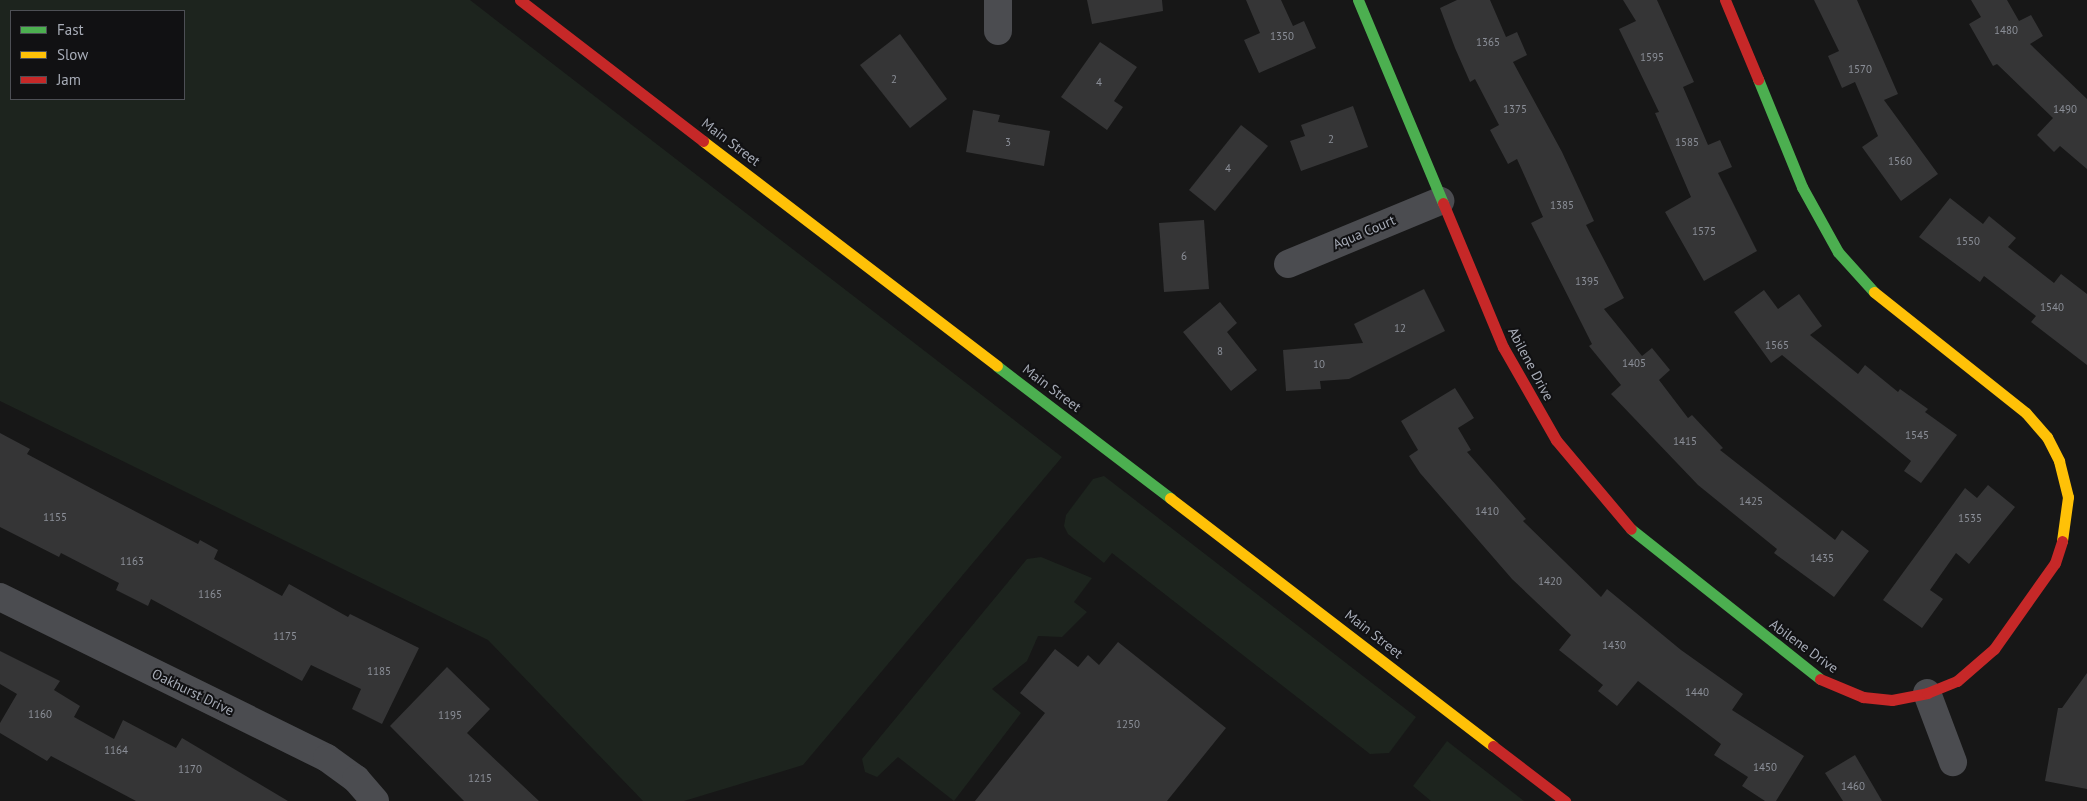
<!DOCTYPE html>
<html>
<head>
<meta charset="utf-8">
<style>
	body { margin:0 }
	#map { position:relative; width:2087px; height:801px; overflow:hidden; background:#171717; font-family:"PT Sans",sans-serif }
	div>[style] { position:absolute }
	.green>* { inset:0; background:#1d241e }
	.building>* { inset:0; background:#353536 }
	.street>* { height:28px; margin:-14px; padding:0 14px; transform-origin:14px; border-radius:14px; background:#4b4c50 }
	.fast>* { height:11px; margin:-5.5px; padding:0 5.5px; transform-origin:5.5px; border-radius:5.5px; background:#4caf50 }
	.slow>* { height:11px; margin:-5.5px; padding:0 5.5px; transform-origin:5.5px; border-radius:5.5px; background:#ffc107 }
	.jam>* { height:11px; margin:-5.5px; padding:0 5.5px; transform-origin:5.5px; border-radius:5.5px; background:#c62828 }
	span { translate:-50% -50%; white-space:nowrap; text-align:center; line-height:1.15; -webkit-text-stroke:4px #111113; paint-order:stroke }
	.number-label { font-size:11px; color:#8b8f98 }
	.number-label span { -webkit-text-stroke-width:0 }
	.street-label { font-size:14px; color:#a8adb8 }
	.legend { position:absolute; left:10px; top:10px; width:175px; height:90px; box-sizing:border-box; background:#111113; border:1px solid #4d4f55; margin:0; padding:6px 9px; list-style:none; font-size:15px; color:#a8adb8 }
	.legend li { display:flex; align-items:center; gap:10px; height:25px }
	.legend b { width:25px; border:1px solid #4d4f55 }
</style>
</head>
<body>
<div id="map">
	<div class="green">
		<div style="clip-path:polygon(evenodd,0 0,470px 0,1062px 457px,803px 765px,684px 801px,643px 801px,488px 640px,0 401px,0 0,11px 11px,184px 11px,184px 99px,11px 99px,11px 11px)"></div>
		<div style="clip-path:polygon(1104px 476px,1416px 717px,1389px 753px,1370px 754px,1112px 553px,1104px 563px,1068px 534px,1064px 526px,1066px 515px,1093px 479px)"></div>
		<div style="clip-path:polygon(1041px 557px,1092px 578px,1074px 602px,1087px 612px,1062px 637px,1038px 636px,1027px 661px,992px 689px,1021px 713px,954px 801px,898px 757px,877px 777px,865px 772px,862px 759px,1027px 559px)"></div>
		<div style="clip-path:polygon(1447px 741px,1524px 801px,1431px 801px,1413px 786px)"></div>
	</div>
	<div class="building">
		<div style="clip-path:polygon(1087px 0,1162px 0,1163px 11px,1092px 24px)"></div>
		<div style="clip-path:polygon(1246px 0,1281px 0,1293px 26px,1304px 21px,1316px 48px,1259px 73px,1244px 40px,1260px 33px)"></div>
		<div style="clip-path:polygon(1457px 0,1490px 0,1506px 37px,1517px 32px,1527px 55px,1513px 62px,1562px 152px,1594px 221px,1586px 225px,1624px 298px,1604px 309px,1642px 356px,1652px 348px,1670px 370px,1659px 380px,1688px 418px,1692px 415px,1723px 448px,1720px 450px,1835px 540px,1842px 530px,1869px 551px,1834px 597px,1774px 553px,1777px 549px,1698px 485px,1611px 394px,1621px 385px,1589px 346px,1592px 344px,1531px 223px,1543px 217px,1517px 159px,1508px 164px,1490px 130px,1499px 125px,1475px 79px,1470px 82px,1455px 48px,1440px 8px)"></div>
		<div style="clip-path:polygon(1623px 0,1657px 0,1694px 82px,1683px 87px,1708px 145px,1720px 140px,1732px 167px,1718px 173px,1757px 251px,1704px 281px,1665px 212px,1691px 197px,1655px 113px,1659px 112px,1619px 29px,1636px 21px)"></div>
		<div style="clip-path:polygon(1814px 0,1857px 0,1898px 94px,1884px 100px,1938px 174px,1901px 201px,1862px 147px,1878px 136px,1855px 82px,1842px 88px,1828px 56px,1839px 51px)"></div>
		<div style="clip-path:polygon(1971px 0,2007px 0,2019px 21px,2031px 15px,2043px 36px,2030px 44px,2087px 99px,2087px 169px,2060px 146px,2054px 152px,2037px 135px,2053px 118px,1997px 64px,1993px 66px,1969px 24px,1981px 17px)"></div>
		<div style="clip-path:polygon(900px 34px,947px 99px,910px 128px,860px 65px)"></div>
		<div style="clip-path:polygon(1100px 42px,1137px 67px,1114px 101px,1123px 107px,1107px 130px,1061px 97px)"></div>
		<div style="clip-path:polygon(1353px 106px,1368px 147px,1301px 171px,1290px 141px,1305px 136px,1301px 125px)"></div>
		<div style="clip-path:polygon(973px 110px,1000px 115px,998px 122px,1050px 131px,1044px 166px,966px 152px)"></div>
		<div style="clip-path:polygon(1241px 125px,1268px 146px,1215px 211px,1189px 190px)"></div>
		<div style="clip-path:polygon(1950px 198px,1983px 224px,1989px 216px,2016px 238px,2008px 247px,2054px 283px,2061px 274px,2087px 294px,2087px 365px,2031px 322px,2036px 316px,1984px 276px,1980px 282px,1919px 237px)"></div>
		<div style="clip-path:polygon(1204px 220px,1209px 289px,1164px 292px,1159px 223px)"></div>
		<div style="clip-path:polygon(1424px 289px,1445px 331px,1349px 379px,1320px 381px,1321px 389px,1286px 391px,1283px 350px,1363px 343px,1354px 324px)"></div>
		<div style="clip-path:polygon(1764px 290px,1778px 309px,1799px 294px,1822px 326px,1810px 335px,1858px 374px,1865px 365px,1898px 392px,1900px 389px,1928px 409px,1925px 412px,1957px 435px,1921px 483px,1904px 471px,1911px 461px,1782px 355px,1771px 363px,1734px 312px)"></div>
		<div style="clip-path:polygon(1220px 302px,1237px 323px,1227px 332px,1257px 370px,1231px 391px,1183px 332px)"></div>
		<div style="clip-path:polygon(1455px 388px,1474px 418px,1458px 428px,1471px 450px,1467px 452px,1526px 519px,1523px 521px,1601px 597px,1607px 589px,1681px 650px,1743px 694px,1732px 710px,1804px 756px,1776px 801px,1765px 801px,1742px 786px,1748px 777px,1714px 755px,1721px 744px,1638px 681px,1617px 706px,1598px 691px,1603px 685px,1559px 650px,1571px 635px,1512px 579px,1420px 473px,1409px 456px,1418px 450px,1401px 421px)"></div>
		<div style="clip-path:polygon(0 433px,30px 449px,27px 454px,100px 493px,198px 544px,200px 540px,218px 550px,214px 559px,282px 596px,289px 584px,348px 617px,350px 614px,419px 648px,382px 724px,352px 709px,361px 689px,311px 665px,302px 681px,151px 599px,148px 606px,116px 590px,119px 583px,61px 553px,59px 557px,0 527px)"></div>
		<div style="clip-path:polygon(1988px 485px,2015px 507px,1969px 564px,1956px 553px,1930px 590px,1943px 599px,1922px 628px,1883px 600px,1965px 488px,1977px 498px)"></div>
		<div style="clip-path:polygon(1118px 642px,1226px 728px,1167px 801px,975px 801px,1045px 713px,1020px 693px,1055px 649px,1078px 667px,1088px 655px,1099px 665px)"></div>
		<div style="clip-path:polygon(0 651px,60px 681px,54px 690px,80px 706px,74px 717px,114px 739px,123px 720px,176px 748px,182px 738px,288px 801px,136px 801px,51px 756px,47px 761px,0 733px,0 723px,17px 694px,0 684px)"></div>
		<div style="clip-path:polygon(447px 667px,490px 709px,467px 733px,539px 801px,464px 801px,390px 726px)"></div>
		<div style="clip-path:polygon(2087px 673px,2087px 789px,2045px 781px,2058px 708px,2062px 708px)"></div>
		<div style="clip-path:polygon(1855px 755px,1882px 801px,1843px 801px,1825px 773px)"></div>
	</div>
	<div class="street">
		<div style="left:998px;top:31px;width:31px;rotate:-90deg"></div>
		<div style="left:1288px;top:264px;width:165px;rotate:-22.5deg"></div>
		<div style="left:0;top:597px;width:364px;rotate:26.2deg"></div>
		<div style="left:327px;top:758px;width:36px;rotate:36deg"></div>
		<div style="left:356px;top:779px;width:29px;rotate:49deg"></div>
		<div style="left:1927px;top:693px;width:74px;rotate:69.4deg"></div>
	</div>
	<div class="fast">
		<div style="left:1358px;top:0;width:220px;rotate:67.3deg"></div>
		<div style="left:1758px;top:79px;width:117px;rotate:67.8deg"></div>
		<div style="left:1802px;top:187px;width:74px;rotate:61deg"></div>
		<div style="left:1838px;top:252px;width:54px;rotate:48deg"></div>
		<div style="left:997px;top:366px;width:218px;rotate:37.3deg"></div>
		<div style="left:1631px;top:529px;width:241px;rotate:38.4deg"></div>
	</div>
	<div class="slow">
		<div style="left:703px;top:141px;width:370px;rotate:37.4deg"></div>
		<div style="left:1874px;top:292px;width:194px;rotate:38.5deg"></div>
		<div style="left:2026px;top:413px;width:32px;rotate:49deg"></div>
		<div style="left:2047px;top:437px;width:27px;rotate:63deg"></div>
		<div style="left:2059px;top:461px;width:37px;rotate:76deg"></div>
		<div style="left:2068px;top:497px;width:44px;rotate:97.8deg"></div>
		<div style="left:1170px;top:498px;width:407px;rotate:37.5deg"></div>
	</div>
	<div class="jam">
		<div style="left:520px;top:0;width:231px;rotate:37.6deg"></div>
		<div style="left:1725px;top:0;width:86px;rotate:67.3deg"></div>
		<div style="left:1443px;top:203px;width:156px;rotate:67.4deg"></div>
		<div style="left:1503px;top:347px;width:107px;rotate:60.3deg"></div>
		<div style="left:1556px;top:440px;width:116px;rotate:49.9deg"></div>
		<div style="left:1820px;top:679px;width:47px;rotate:22.7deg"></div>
		<div style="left:1863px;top:697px;width:29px;rotate:6deg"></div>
		<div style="left:1892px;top:700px;width:36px;rotate:-11deg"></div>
		<div style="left:1927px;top:693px;width:32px;rotate:-22deg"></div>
		<div style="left:1957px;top:681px;width:49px;rotate:-40.9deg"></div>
		<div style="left:1994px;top:649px;width:105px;rotate:-54.7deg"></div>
		<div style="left:2055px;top:563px;width:23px;rotate:-72deg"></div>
		<div style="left:1493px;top:746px;width:91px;rotate:37.4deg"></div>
	</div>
	<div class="number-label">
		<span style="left:2006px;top:30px">1480</span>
		<span style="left:1282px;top:36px">1350</span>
		<span style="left:1488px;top:42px">1365</span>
		<span style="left:1652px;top:57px">1595</span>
		<span style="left:1860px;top:69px">1570</span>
		<span style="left:894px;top:79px">2</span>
		<span style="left:1099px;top:82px">4</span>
		<span style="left:1515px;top:109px">1375</span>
		<span style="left:2065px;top:109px">1490</span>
		<span style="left:1331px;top:139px">2</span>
		<span style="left:1008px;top:142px">3</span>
		<span style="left:1687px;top:142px">1585</span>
		<span style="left:1900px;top:161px">1560</span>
		<span style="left:1228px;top:168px">4</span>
		<span style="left:1562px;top:205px">1385</span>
		<span style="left:1704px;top:231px">1575</span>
		<span style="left:1968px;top:241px">1550</span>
		<span style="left:1184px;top:256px">6</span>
		<span style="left:1587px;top:281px">1395</span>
		<span style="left:2052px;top:307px">1540</span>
		<span style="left:1400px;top:328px">12</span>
		<span style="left:1777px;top:345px">1565</span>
		<span style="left:1220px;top:351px">8</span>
		<span style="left:1634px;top:363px">1405</span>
		<span style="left:1319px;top:364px">10</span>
		<span style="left:1917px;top:435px">1545</span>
		<span style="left:1685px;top:441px">1415</span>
		<span style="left:1751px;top:501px">1425</span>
		<span style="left:1487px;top:511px">1410</span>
		<span style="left:55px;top:517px">1155</span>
		<span style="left:1970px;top:518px">1535</span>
		<span style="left:1822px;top:558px">1435</span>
		<span style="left:132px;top:561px">1163</span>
		<span style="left:1550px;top:581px">1420</span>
		<span style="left:210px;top:594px">1165</span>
		<span style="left:285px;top:636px">1175</span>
		<span style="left:1614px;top:645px">1430</span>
		<span style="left:379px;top:671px">1185</span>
		<span style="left:1697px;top:692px">1440</span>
		<span style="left:40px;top:714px">1160</span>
		<span style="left:450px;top:715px">1195</span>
		<span style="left:1128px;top:724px">1250</span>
		<span style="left:116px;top:750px">1164</span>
		<span style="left:1765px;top:767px">1450</span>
		<span style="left:190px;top:769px">1170</span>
		<span style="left:480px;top:778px">1215</span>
		<span style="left:1853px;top:786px">1460</span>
	</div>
	<div class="street-label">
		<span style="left:731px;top:142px;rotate:37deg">Main Street</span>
		<span style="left:1364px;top:232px;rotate:-23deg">Aqua Court</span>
		<span style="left:1531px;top:364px;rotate:62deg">Abilene Drive</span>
		<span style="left:1052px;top:388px;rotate:37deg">Main Street</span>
		<span style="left:1374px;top:634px;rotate:38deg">Main Street</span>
		<span style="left:1804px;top:646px;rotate:36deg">Abilene Drive</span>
		<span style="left:193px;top:692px;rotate:26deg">Oakhurst Drive</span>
	</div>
	<ul class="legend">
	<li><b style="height:6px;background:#4caf50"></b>Fast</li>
	<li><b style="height:6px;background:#ffc107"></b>Slow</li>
	<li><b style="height:6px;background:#c62828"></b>Jam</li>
	</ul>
</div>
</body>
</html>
